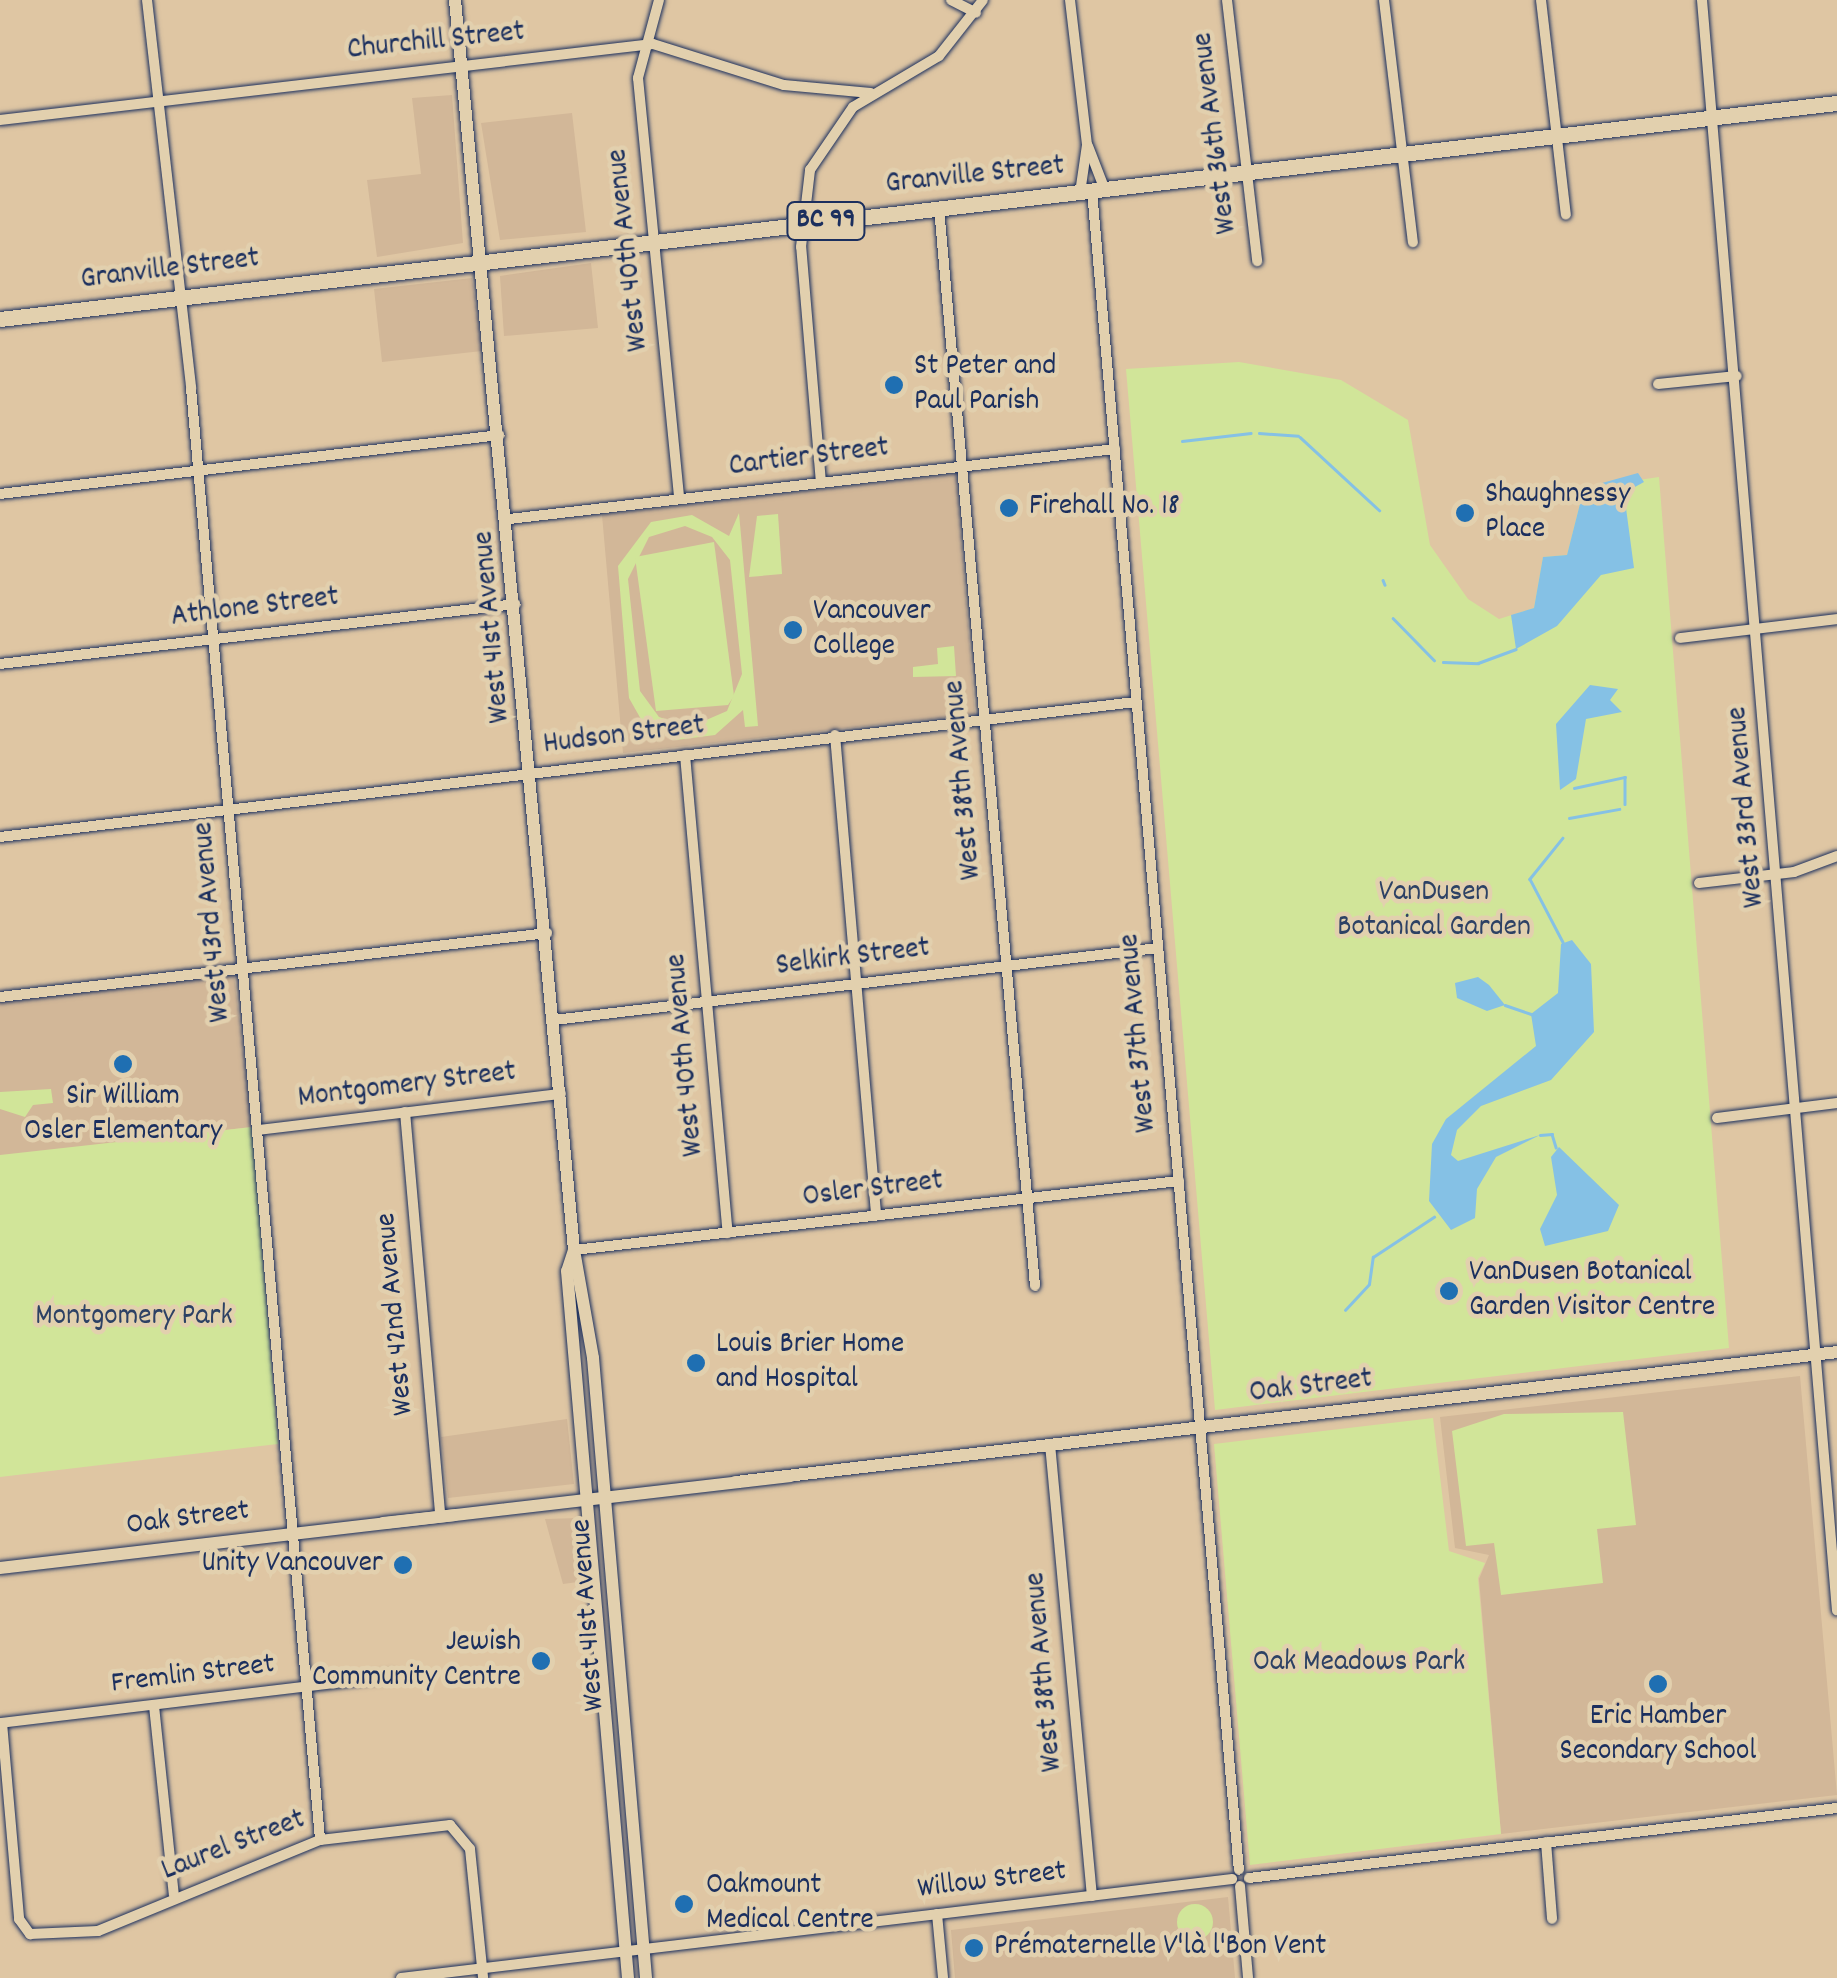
<!DOCTYPE html>
<html>
<head>
<meta charset="utf-8">
<style>
	body { margin:0 }
	#map { position:relative; width:1837px; height:1978px; overflow:hidden; background:#dfc6a3; font-family:Dekko,sans-serif }
	div>[style] { position:absolute }
	.built>* { inset:0; background:#d2b798 }
	.green>* { inset:0; background:#d1e599 }
	.round { border-radius:50% }
	.water>* { inset:0; background:#85c1e5 }
	.stream>* { height:2.5px; margin:-1.25px; padding:0 1.25px; transform-origin:1.25px; border-radius:1.25px; background:#85c1e5 }
	.roads { filter:drop-shadow(0 0 2px #1b2f5e) drop-shadow(0 0 2px #1b2f5e) }
	.minor>* { height:10px; margin:-5px; padding:0 5px; transform-origin:5px; border-radius:5px; background:#e2d0ae }
	.major>* { height:12px; margin:-6px; padding:0 6px; transform-origin:6px; border-radius:6px; background:#e2d0ae }
	.highway>* { height:15px; margin:-7.5px; padding:0 7.5px; transform-origin:7.5px; border-radius:7.5px; background:#e2d0ae }
	.dots>* { width:28px; height:28px; translate:-50% -50%; box-sizing:border-box; border:5px solid #e2d0ae; border-radius:50% }
	span { translate:-50% -50%; white-space:nowrap; text-align:center; line-height:1.15; -webkit-text-stroke:9px #e2d0ae; paint-order:stroke }
	.shield-label span { padding:2px 8px; background:#e2d0ae; border:2px solid; border-radius:8px; -webkit-text-stroke-width:0 }
	.shield-label { font-size:28px; color:#1b2f5e; font-weight:700 }
	.street-label { font-size:30px; color:#1b2f5e }
	.poi-label { font-size:30px; color:#1b2f5e }
	.left { translate:0 -50%; text-align:left }
	.right { translate:-100% -50%; text-align:right }
	.park-label { font-size:30px; color:#2d4164 }
</style>
</head>
<body>
<div id="map">
	<div class="built">
		<div style="clip-path:polygon(452px 95px,463px 243px,377px 257px,367px 180px,421px 174px,412px 98px)"></div>
		<div style="clip-path:polygon(572px 113px,586px 232px,500px 240px,481px 123px)"></div>
		<div style="clip-path:polygon(591px 263px,598px 328px,504px 336px,500px 276px)"></div>
		<div style="clip-path:polygon(472px 278px,482px 351px,382px 362px,374px 289px)"></div>
		<div style="clip-path:polygon(956px 474px,975px 714px,623px 753px,602px 515px)"></div>
		<div style="clip-path:polygon(234px 975px,252px 1127px,0 1156px,0 1002px)"></div>
		<div style="clip-path:polygon(1800px 1376px,1837px 1795px,1501px 1834px,1479px 1579px,1489px 1555px,1455px 1548px,1440px 1417px)"></div>
		<div style="clip-path:polygon(567px 1419px,574px 1484px,448px 1498px,441px 1437px)"></div>
		<div style="clip-path:polygon(579px 1518px,585px 1581px,563px 1584px,545px 1519px)"></div>
		<div style="clip-path:polygon(1228px 1897px,1235px 1978px,955px 1978px,951px 1930px)"></div>
	</div>
	<div class="green">
		<div style="clip-path:polygon(1239px 362px,1341px 380px,1408px 420px,1430px 545px,1468px 599px,1499px 619px,1534px 608px,1543px 557px,1567px 555px,1584px 488px,1659px 477px,1729px 1348px,1215px 1410px,1126px 369px)"></div>
		<div style="clip-path:polygon(evenodd,739px 513px,758px 726px,745px 727px,743px 710px,715px 735px,676px 740px,642px 721px,629px 698px,618px 566px,651px 522px,692px 515px,729px 536px,739px 513px,685px 526px,712px 537px,730px 560px,742px 674px,727px 711px,690px 727px,659px 717px,640px 691px,628px 579px,649px 537px,685px 526px)"></div>
		<div style="clip-path:polygon(778px 514px,782px 574px,749px 577px,757px 516px)"></div>
		<div style="clip-path:polygon(714px 542px,734px 696px,728px 705px,656px 711px,635px 557px)"></div>
		<div style="clip-path:polygon(954px 646px,956px 676px,913px 677px,913px 667px,938px 664px,937px 648px)"></div>
		<div style="clip-path:polygon(51px 1089px,53px 1103px,33px 1105px,25px 1117px,0 1109px,0 1092px)"></div>
		<div style="clip-path:polygon(252px 1127px,278px 1444px,0 1477px,0 1155px)"></div>
		<div style="clip-path:polygon(1623px 1412px,1636px 1525px,1597px 1529px,1603px 1583px,1501px 1595px,1494px 1543px,1466px 1546px,1452px 1431px,1504px 1414px)"></div>
		<div style="clip-path:polygon(1433px 1418px,1449px 1551px,1485px 1563px,1478px 1578px,1501px 1834px,1250px 1865px,1214px 1444px)"></div>
		<div class="round" style="left:1177px;top:1904px;width:36px;height:36px"></div>
	</div>
	<div class="water">
		<div style="clip-path:polygon(1638px 473px,1644px 482px,1624px 493px,1634px 568px,1601px 575px,1557px 626px,1516px 649px,1511px 615px,1534px 608px,1543px 557px,1567px 555px,1584px 488px)"></div>
		<div style="clip-path:polygon(1590px 685px,1618px 689px,1610px 700px,1622px 712px,1586px 719px,1576px 779px,1560px 790px,1556px 724px)"></div>
		<div style="clip-path:polygon(1572px 940px,1591px 964px,1594px 1032px,1551px 1080px,1481px 1106px,1457px 1130px,1451px 1155px,1458px 1161px,1540px 1135px,1496px 1157px,1477px 1189px,1475px 1218px,1451px 1230px,1429px 1201px,1432px 1144px,1446px 1119px,1536px 1046px,1531px 1014px,1558px 993px,1561px 944px)"></div>
		<div style="clip-path:polygon(1478px 977px,1489px 985px,1505px 1005px,1487px 1011px,1457px 998px,1455px 983px)"></div>
		<div style="clip-path:polygon(1559px 1147px,1619px 1205px,1608px 1231px,1545px 1246px,1540px 1229px,1557px 1195px,1551px 1157px)"></div>
	</div>
	<div class="stream">
		<div style="left:1259px;top:433px;width:39px;rotate:4deg"></div>
		<div style="left:1300px;top:437px;width:108px;rotate:42.7deg"></div>
		<div style="left:1182px;top:441px;width:69px;rotate:-6.6deg"></div>
		<div style="left:1383px;top:580px;width:5px;rotate:68deg"></div>
		<div style="left:1393px;top:618px;width:59px;rotate:45.7deg"></div>
		<div style="left:1443px;top:662px;width:35px;rotate:2deg"></div>
		<div style="left:1478px;top:663px;width:40px;rotate:-20.2deg"></div>
		<div style="left:1574px;top:788px;width:52px;rotate:-12.2deg"></div>
		<div style="left:1625px;top:777px;width:27px;rotate:90deg"></div>
		<div style="left:1569px;top:818px;width:51px;rotate:-10.2deg"></div>
		<div style="left:1563px;top:838px;width:53px;rotate:128.8deg"></div>
		<div style="left:1530px;top:879px;width:71px;rotate:62.4deg"></div>
		<div style="left:1505px;top:1005px;width:28px;rotate:19deg"></div>
		<div style="left:1540px;top:1135px;width:12px;rotate:-5deg"></div>
		<div style="left:1552px;top:1134px;width:14px;rotate:73deg"></div>
		<div style="left:1345px;top:1310px;width:35px;rotate:-47deg"></div>
		<div style="left:1369px;top:1284px;width:27px;rotate:-82deg"></div>
		<div style="left:1373px;top:1257px;width:73px;rotate:-33.3deg"></div>
	</div>
	<div class="roads">
		<div class="minor">
			<div style="left:147px;top:0;width:390px;rotate:83.5deg"></div>
			<div style="left:191px;top:388px;width:1458px;rotate:84.92deg"></div>
			<div style="left:659px;top:0;width:81px;rotate:105.1deg"></div>
			<div style="left:638px;top:78px;width:423px;rotate:84.4deg"></div>
			<div style="left:951px;top:0;width:28px;rotate:27deg"></div>
			<div style="left:1070px;top:0;width:146px;rotate:83.3deg"></div>
			<div style="left:1087px;top:145px;width:49px;rotate:98.3deg"></div>
			<div style="left:1227px;top:0;width:263px;rotate:83.4deg"></div>
			<div style="left:1384px;top:0;width:244px;rotate:83.2deg"></div>
			<div style="left:1541px;top:0;width:216px;rotate:83.4deg"></div>
			<div style="left:1702px;top:0;width:1616px;rotate:85.21deg"></div>
			<div style="left:0;top:120px;width:657px;rotate:-6.64deg"></div>
			<div style="left:653px;top:44px;width:137px;rotate:17.4deg"></div>
			<div style="left:784px;top:85px;width:87px;rotate:5.3deg"></div>
			<div style="left:1088px;top:146px;width:47px;rotate:68.9deg"></div>
			<div style="left:1092px;top:191px;width:1685px;rotate:85deg"></div>
			<div style="left:939px;top:208px;width:1082px;rotate:84.91deg"></div>
			<div style="left:1658px;top:384px;width:79px;rotate:-5.8deg"></div>
			<div style="left:821px;top:483px;width:237px;rotate:-94.8deg"></div>
			<div style="left:801px;top:247px;width:78px;rotate:-83.3deg"></div>
			<div style="left:810px;top:170px;width:76px;rotate:-55.7deg"></div>
			<div style="left:853px;top:107px;width:100px;rotate:-30.7deg"></div>
			<div style="left:939px;top:56px;width:71px;rotate:-51.8deg"></div>
			<div style="left:0;top:494px;width:503px;rotate:-6.73deg"></div>
			<div style="left:509px;top:519px;width:610px;rotate:-6.59deg"></div>
			<div style="left:1680px;top:638px;width:158px;rotate:-6.9deg"></div>
			<div style="left:0;top:664px;width:519px;rotate:-6.63deg"></div>
			<div style="left:835px;top:735px;width:482px;rotate:85.1deg"></div>
			<div style="left:685px;top:755px;width:480px;rotate:84.9deg"></div>
			<div style="left:0;top:837px;width:1144px;rotate:-6.78deg"></div>
			<div style="left:1699px;top:883px;width:96px;rotate:-6.6deg"></div>
			<div style="left:1794px;top:872px;width:46px;rotate:-20.4deg"></div>
			<div style="left:0;top:997px;width:551px;rotate:-6.67deg"></div>
			<div style="left:554px;top:1020px;width:608px;rotate:-6.8deg"></div>
			<div style="left:405px;top:1112px;width:401px;rotate:85deg"></div>
			<div style="left:1717px;top:1118px;width:121px;rotate:-7.1deg"></div>
			<div style="left:258px;top:1130px;width:305px;rotate:-6.8deg"></div>
			<div style="left:574px;top:1250px;width:609px;rotate:-6.51deg"></div>
			<div style="left:1050px;top:1444px;width:454px;rotate:84.7deg"></div>
			<div style="left:154px;top:1706px;width:190px;rotate:84deg"></div>
			<div style="left:0;top:1723px;width:395px;rotate:-6.8deg"></div>
			<div style="left:2px;top:1723px;width:197px;rotate:85deg"></div>
			<div style="left:19px;top:1919px;width:19px;rotate:54deg"></div>
			<div style="left:30px;top:1934px;width:68px;rotate:-2.5deg"></div>
			<div style="left:98px;top:1931px;width:240px;rotate:-22.3deg"></div>
			<div style="left:320px;top:1840px;width:131px;rotate:-6.6deg"></div>
			<div style="left:450px;top:1825px;width:31px;rotate:50deg"></div>
			<div style="left:470px;top:1849px;width:130px;rotate:84.2deg"></div>
			<div style="left:1546px;top:1842px;width:77px;rotate:85.5deg"></div>
			<div style="left:1249px;top:1878px;width:592px;rotate:-6.79deg"></div>
			<div style="left:1240px;top:1886px;width:92px;rotate:85deg"></div>
			<div style="left:937px;top:1914px;width:64px;rotate:84.6deg"></div>
			<div style="left:401px;top:1978px;width:837px;rotate:-6.79deg"></div>
		</div>
		<div class="major">
			<div style="left:455px;top:0;width:1256px;rotate:84.56deg"></div>
			<div style="left:574px;top:1250px;width:110px;rotate:80deg"></div>
			<div style="left:593px;top:1358px;width:622px;rotate:85.11deg"></div>
			<div style="left:574px;top:1250px;width:22px;rotate:108deg"></div>
			<div style="left:567px;top:1271px;width:710px;rotate:85.07deg"></div>
			<div style="left:736px;top:1482px;width:1109px;rotate:-6.73deg"></div>
			<div style="left:383px;top:1523px;width:72px;rotate:-6.3deg"></div>
			<div style="left:0;top:1568px;width:796px;rotate:-6.63deg"></div>
		</div>
		<div class="highway">
			<div style="left:0;top:319px;width:1850px;rotate:-6.71deg"></div>
		</div>
	</div>
	<div class="dots">
		<div style="left:894px;top:385px;background:#1f6fb2"></div>
		<div style="left:1009px;top:508px;background:#1f6fb2"></div>
		<div style="left:1465px;top:513px;background:#1f6fb2"></div>
		<div style="left:793px;top:630px;background:#1f6fb2"></div>
		<div style="left:123px;top:1064px;background:#1f6fb2"></div>
		<div style="left:1449px;top:1291px;background:#1f6fb2"></div>
		<div style="left:696px;top:1363px;background:#1f6fb2"></div>
		<div style="left:403px;top:1565px;background:#1f6fb2"></div>
		<div style="left:541px;top:1661px;background:#1f6fb2"></div>
		<div style="left:1658px;top:1684px;background:#1f6fb2"></div>
		<div style="left:684px;top:1904px;background:#1f6fb2"></div>
		<div style="left:974px;top:1948px;background:#1f6fb2"></div>
	</div>
	<div class="shield-label">
		<span style="left:826px;top:221px">BC 99</span>
	</div>
	<div class="street-label">
		<span style="left:436px;top:43px;rotate:-6deg">Churchill Street</span>
		<span style="left:1217px;top:133px;rotate:-97deg">West 36th Avenue</span>
		<span style="left:975px;top:177px;rotate:-6deg">Granville Street</span>
		<span style="left:630px;top:250px;rotate:-96deg">West 40th Avenue</span>
		<span style="left:170px;top:271px;rotate:-7deg">Granville Street</span>
		<span style="left:809px;top:459px;rotate:-7deg">Cartier Street</span>
		<span style="left:255px;top:609px;rotate:-7deg">Athlone Street</span>
		<span style="left:494px;top:627px;rotate:-95deg">West 41st Avenue</span>
		<span style="left:624px;top:737px;rotate:-7deg">Hudson Street</span>
		<span style="left:965px;top:780px;rotate:-95deg">West 38th Avenue</span>
		<span style="left:1748px;top:807px;rotate:-95deg">West 33rd Avenue</span>
		<span style="left:214px;top:922px;rotate:-95deg">West 43rd Avenue</span>
		<span style="left:853px;top:959px;rotate:-7deg">Selkirk Street</span>
		<span style="left:1140px;top:1033px;rotate:-95deg">West 37th Avenue</span>
		<span style="left:687px;top:1055px;rotate:-95deg">West 40th Avenue</span>
		<span style="left:407px;top:1087px;rotate:-7deg">Montgomery Street</span>
		<span style="left:873px;top:1191px;rotate:-7deg">Osler Street</span>
		<span style="left:397px;top:1314px;rotate:-95deg">West 42nd Avenue</span>
		<span style="left:1311px;top:1388px;rotate:-7deg">Oak Street</span>
		<span style="left:188px;top:1520px;rotate:-7deg">Oak Street</span>
		<span style="left:590px;top:1615px;rotate:-94deg">West 41st Avenue</span>
		<span style="left:1046px;top:1672px;rotate:-95deg">West 38th Avenue</span>
		<span style="left:193px;top:1676px;rotate:-7deg">Fremlin Street</span>
		<span style="left:234px;top:1847px;rotate:-21deg">Laurel Street</span>
		<span style="left:992px;top:1882px;rotate:-7deg">Willow Street</span>
	</div>
	<div class="poi-label">
		<span class="left" style="left:914px;top:385px">St Peter and<br>Paul Parish</span>
		<span class="left" style="left:1485px;top:513px">Shaughnessy<br>Place</span>
		<span class="left" style="left:1029px;top:508px">Firehall No. 18</span>
		<span class="left" style="left:813px;top:630px">Vancouver<br>College</span>
		<span style="left:123px;top:1115px">Sir William<br>Osler Elementary</span>
		<span class="left" style="left:1469px;top:1291px">VanDusen Botanical<br>Garden Visitor Centre</span>
		<span class="left" style="left:716px;top:1363px">Louis Brier Home<br>and Hospital</span>
		<span class="right" style="left:383px;top:1565px">Unity Vancouver</span>
		<span class="right" style="left:521px;top:1661px">Jewish<br>Community Centre</span>
		<span style="left:1658px;top:1735px">Eric Hamber<br>Secondary School</span>
		<span class="left" style="left:706px;top:1904px">Oakmount<br>Medical Centre</span>
		<span class="left" style="left:994px;top:1948px">Prématernelle V'là l'Bon Vent</span>
	</div>
	<div class="park-label">
		<span style="left:1434px;top:911px">VanDusen<br>Botanical Garden</span>
		<span style="left:134px;top:1318px">Montgomery Park</span>
		<span style="left:1359px;top:1664px">Oak Meadows Park</span>
	</div>
</div>
</body>
</html>
